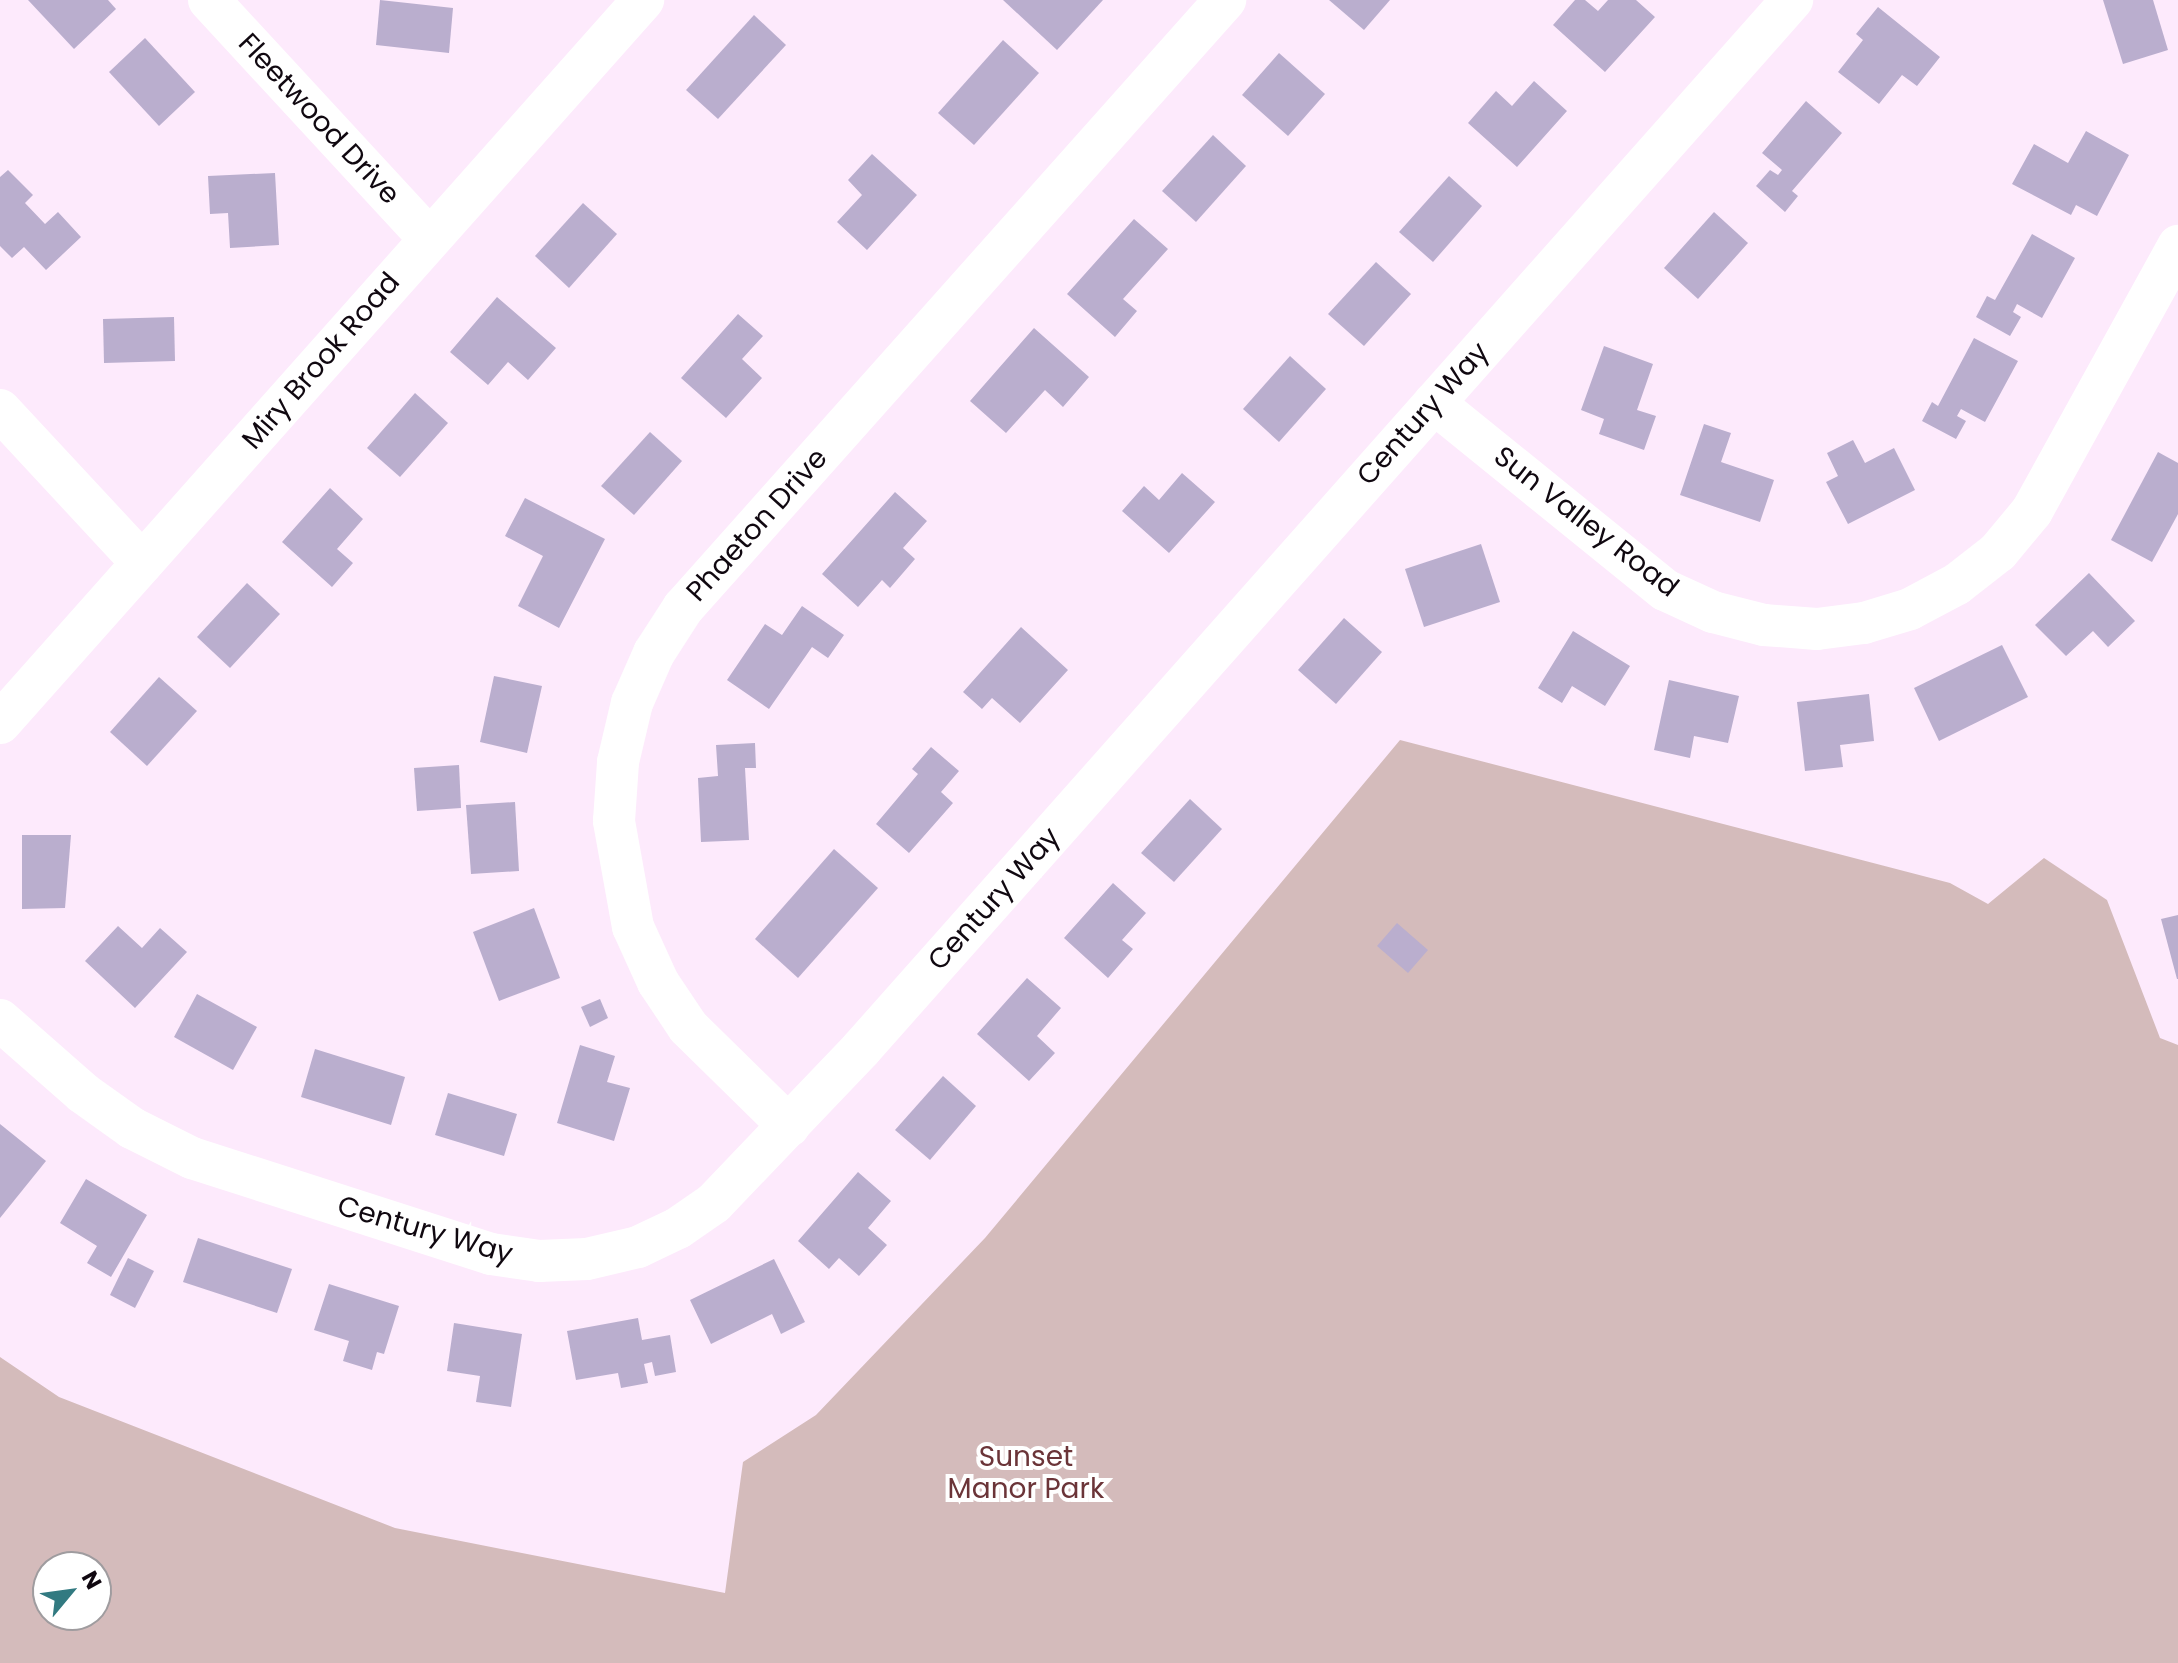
<!DOCTYPE html>
<html>
<head>
<meta charset="utf-8">
<style>
	body { margin:0 }
	#map { position:relative; width:2178px; height:1663px; overflow:hidden; background:#fdeafc; font-family:Poppins,sans-serif }
	div>[style] { position:absolute }
	.green>* { inset:0; background:#d4bbbb }
	.building>* { inset:0; background:#baaece }
	.minor>* { height:42px; margin:-21px; padding:0 21px; transform-origin:21px; border-radius:21px; background:#fff }
	span { translate:-50% -50%; white-space:nowrap; text-align:center; line-height:1.15; -webkit-text-stroke:8px #fff; paint-order:stroke }
	.street-label { font-size:28px; color:#100810 }
	.park-label { font-size:28px; color:#6b3438 }
	.north { position:absolute; left:32px; top:1551px; width:80px; height:80px; box-sizing:border-box; background:#fff; border:2px solid #9f9c9f; border-radius:50%; rotate:61deg; font-size:22px; font-weight:700; line-height:32px; text-align:center; color:#100810 }
	.north::after { content:''; display:block; margin:auto; width:28px; height:36px; background:#327a81; clip-path:polygon(50% 0,100% 100%,50% 72%,0 100%) }
</style>
</head>
<body>
<div id="map">
	<div class="green">
		<div style="clip-path:polygon(evenodd,1400px 740px,1950px 883px,1988px 904px,2044px 858px,2107px 900px,2160px 1038px,2178px 1045px,2178px 1663px,0 1663px,0 1357px,59px 1397px,395px 1528px,725px 1593px,743px 1462px,816px 1415px,985px 1238px,1400px 740px,48px 1567px,96px 1567px,96px 1615px,48px 1615px,48px 1567px)"></div>
	</div>
	<div class="building">
		<div style="clip-path:polygon(28px 0,108px 0,116px 9px,74px 49px)"></div>
		<div style="clip-path:polygon(380px 0,453px 8px,449px 53px,376px 45px)"></div>
		<div style="clip-path:polygon(1003px 0,1103px 0,1057px 50px)"></div>
		<div style="clip-path:polygon(1329px 0,1390px 0,1364px 30px)"></div>
		<div style="clip-path:polygon(1575px 0,1585px 0,1598px 11px,1608px 0,1636px 0,1655px 17px,1605px 72px,1553px 25px)"></div>
		<div style="clip-path:polygon(2103px 0,2153px 0,2168px 50px,2123px 64px)"></div>
		<div style="clip-path:polygon(1878px 7px,1940px 57px,1917px 86px,1902px 75px,1879px 104px,1838px 72px,1863px 40px,1856px 34px)"></div>
		<div style="clip-path:polygon(754px 15px,786px 45px,718px 119px,686px 90px)"></div>
		<div style="clip-path:polygon(145px 38px,195px 92px,159px 126px,109px 72px)"></div>
		<div style="clip-path:polygon(1003px 40px,1039px 73px,974px 145px,938px 113px)"></div>
		<div style="clip-path:polygon(1279px 53px,1325px 94px,1288px 136px,1242px 95px)"></div>
		<div style="clip-path:polygon(1534px 81px,1567px 111px,1517px 167px,1468px 123px,1496px 91px,1512px 106px)"></div>
		<div style="clip-path:polygon(1806px 101px,1842px 133px,1792px 191px,1798px 196px,1785px 212px,1756px 186px,1770px 170px,1778px 175px,1782px 170px,1762px 153px)"></div>
		<div style="clip-path:polygon(2086px 131px,2129px 155px,2097px 216px,2076px 205px,2071px 215px,2012px 184px,2034px 144px,2068px 163px)"></div>
		<div style="clip-path:polygon(1213px 135px,1246px 166px,1196px 222px,1162px 191px)"></div>
		<div style="clip-path:polygon(872px 154px,917px 195px,867px 250px,837px 222px,862px 195px,848px 180px)"></div>
		<div style="clip-path:polygon(8px 170px,33px 195px,25px 203px,45px 224px,58px 212px,81px 237px,46px 270px,24px 247px,12px 258px,0 246px,0 177px)"></div>
		<div style="clip-path:polygon(275px 173px,279px 245px,230px 248px,228px 213px,210px 214px,208px 176px)"></div>
		<div style="clip-path:polygon(1449px 176px,1482px 206px,1433px 262px,1399px 232px)"></div>
		<div style="clip-path:polygon(583px 203px,617px 234px,569px 288px,535px 256px)"></div>
		<div style="clip-path:polygon(1714px 212px,1748px 243px,1698px 299px,1664px 268px)"></div>
		<div style="clip-path:polygon(1134px 219px,1168px 249px,1123px 299px,1137px 311px,1115px 337px,1067px 294px)"></div>
		<div style="clip-path:polygon(2032px 234px,2075px 258px,2042px 318px,2017px 304px,2013px 312px,2021px 317px,2010px 336px,1976px 317px,1987px 296px,1995px 300px)"></div>
		<div style="clip-path:polygon(1376px 262px,1411px 294px,1364px 346px,1328px 314px)"></div>
		<div style="clip-path:polygon(497px 297px,556px 348px,528px 380px,508px 362px,488px 385px,450px 352px)"></div>
		<div style="clip-path:polygon(738px 314px,763px 336px,742px 359px,762px 378px,726px 418px,681px 378px)"></div>
		<div style="clip-path:polygon(174px 317px,175px 361px,104px 363px,103px 319px)"></div>
		<div style="clip-path:polygon(1034px 328px,1089px 377px,1063px 407px,1045px 390px,1006px 433px,970px 401px)"></div>
		<div style="clip-path:polygon(1974px 338px,2018px 361px,1985px 422px,1961px 409px,1957px 416px,1966px 421px,1956px 439px,1922px 421px,1932px 402px,1938px 406px)"></div>
		<div style="clip-path:polygon(1604px 346px,1653px 364px,1637px 410px,1656px 416px,1644px 450px,1599px 434px,1604px 419px,1581px 410px)"></div>
		<div style="clip-path:polygon(1290px 356px,1326px 389px,1279px 442px,1243px 409px)"></div>
		<div style="clip-path:polygon(415px 393px,448px 423px,400px 477px,367px 448px)"></div>
		<div style="clip-path:polygon(1704px 424px,1731px 433px,1721px 462px,1774px 480px,1760px 522px,1680px 495px)"></div>
		<div style="clip-path:polygon(650px 432px,682px 461px,634px 515px,601px 486px)"></div>
		<div style="clip-path:polygon(1853px 440px,1865px 463px,1894px 448px,1915px 490px,1848px 524px,1826px 482px,1838px 476px,1827px 453px)"></div>
		<div style="clip-path:polygon(2158px 452px,2178px 463px,2178px 514px,2152px 562px,2111px 540px)"></div>
		<div style="clip-path:polygon(1182px 473px,1215px 502px,1169px 553px,1122px 511px,1144px 486px,1159px 500px)"></div>
		<div style="clip-path:polygon(330px 488px,363px 519px,337px 549px,353px 563px,332px 587px,282px 542px)"></div>
		<div style="clip-path:polygon(895px 492px,927px 521px,903px 548px,915px 559px,890px 588px,882px 580px,858px 607px,822px 574px)"></div>
		<div style="clip-path:polygon(525px 498px,605px 539px,559px 628px,518px 606px,543px 556px,505px 536px)"></div>
		<div style="clip-path:polygon(1481px 544px,1500px 602px,1424px 627px,1405px 569px)"></div>
		<div style="clip-path:polygon(2089px 573px,2135px 621px,2108px 647px,2093px 631px,2066px 656px,2035px 625px)"></div>
		<div style="clip-path:polygon(247px 583px,280px 614px,230px 668px,197px 637px)"></div>
		<div style="clip-path:polygon(802px 606px,844px 635px,828px 658px,812px 647px,769px 709px,727px 680px,765px 624px,782px 635px)"></div>
		<div style="clip-path:polygon(1344px 618px,1382px 652px,1336px 704px,1298px 670px)"></div>
		<div style="clip-path:polygon(1021px 627px,1068px 670px,1020px 723px,992px 698px,982px 709px,963px 692px)"></div>
		<div style="clip-path:polygon(1573px 631px,1630px 666px,1605px 706px,1572px 686px,1562px 703px,1538px 688px)"></div>
		<div style="clip-path:polygon(2002px 645px,2028px 697px,1939px 741px,1914px 688px)"></div>
		<div style="clip-path:polygon(494px 676px,542px 686px,527px 753px,480px 742px)"></div>
		<div style="clip-path:polygon(159px 677px,197px 711px,147px 766px,110px 732px)"></div>
		<div style="clip-path:polygon(1669px 680px,1739px 696px,1728px 743px,1694px 736px,1690px 758px,1654px 750px)"></div>
		<div style="clip-path:polygon(1869px 694px,1874px 741px,1840px 745px,1843px 767px,1805px 771px,1797px 702px)"></div>
		<div style="clip-path:polygon(755px 743px,756px 768px,745px 768px,749px 840px,701px 842px,698px 778px,718px 776px,716px 745px)"></div>
		<div style="clip-path:polygon(931px 747px,959px 771px,941px 792px,953px 803px,909px 853px,876px 824px,918px 774px,912px 769px)"></div>
		<div style="clip-path:polygon(459px 765px,461px 808px,417px 811px,414px 768px)"></div>
		<div style="clip-path:polygon(1190px 799px,1222px 829px,1174px 882px,1141px 853px)"></div>
		<div style="clip-path:polygon(515px 802px,519px 871px,471px 874px,466px 805px)"></div>
		<div style="clip-path:polygon(22px 835px,71px 835px,65px 908px,22px 909px)"></div>
		<div style="clip-path:polygon(834px 849px,878px 888px,798px 978px,755px 939px)"></div>
		<div style="clip-path:polygon(1113px 883px,1146px 913px,1122px 940px,1133px 949px,1108px 978px,1064px 938px)"></div>
		<div style="clip-path:polygon(534px 908px,560px 978px,499px 1001px,473px 932px)"></div>
		<div style="clip-path:polygon(2178px 915px,2178px 979px,2177px 979px,2161px 919px)"></div>
		<div style="clip-path:polygon(1397px 923px,1428px 950px,1408px 973px,1377px 946px)"></div>
		<div style="clip-path:polygon(118px 926px,142px 948px,160px 928px,187px 952px,135px 1008px,85px 961px)"></div>
		<div style="clip-path:polygon(1027px 978px,1061px 1008px,1037px 1036px,1055px 1053px,1029px 1081px,977px 1034px)"></div>
		<div style="clip-path:polygon(197px 994px,257px 1027px,233px 1070px,174px 1037px)"></div>
		<div style="clip-path:polygon(600px 999px,608px 1018px,590px 1027px,581px 1007px)"></div>
		<div style="clip-path:polygon(580px 1045px,615px 1056px,607px 1082px,630px 1088px,614px 1141px,557px 1123px)"></div>
		<div style="clip-path:polygon(315px 1049px,405px 1077px,391px 1125px,301px 1097px)"></div>
		<div style="clip-path:polygon(943px 1076px,976px 1106px,930px 1160px,895px 1130px)"></div>
		<div style="clip-path:polygon(448px 1093px,517px 1114px,504px 1156px,435px 1135px)"></div>
		<div style="clip-path:polygon(0 1124px,46px 1161px,0 1218px)"></div>
		<div style="clip-path:polygon(858px 1172px,891px 1201px,868px 1228px,887px 1245px,859px 1276px,839px 1258px,829px 1269px,798px 1241px)"></div>
		<div style="clip-path:polygon(86px 1179px,147px 1215px,111px 1277px,87px 1263px,97px 1246px,60px 1223px)"></div>
		<div style="clip-path:polygon(198px 1238px,292px 1269px,277px 1313px,183px 1282px)"></div>
		<div style="clip-path:polygon(128px 1258px,154px 1271px,135px 1308px,110px 1295px)"></div>
		<div style="clip-path:polygon(774px 1259px,805px 1322px,781px 1334px,772px 1314px,711px 1344px,690px 1300px)"></div>
		<div style="clip-path:polygon(329px 1284px,399px 1306px,384px 1354px,377px 1352px,372px 1370px,343px 1361px,349px 1341px,314px 1330px)"></div>
		<div style="clip-path:polygon(638px 1318px,642px 1340px,670px 1335px,676px 1372px,655px 1376px,652px 1362px,644px 1364px,648px 1383px,621px 1388px,618px 1373px,576px 1380px,567px 1331px)"></div>
		<div style="clip-path:polygon(454px 1323px,522px 1334px,511px 1407px,476px 1402px,480px 1376px,447px 1371px)"></div>
	</div>
	<div class="minor">
		<div style="left:209px;top:0;width:324px;rotate:47.3deg"></div>
		<div style="left:1434px;top:403px;width:297px;rotate:39deg"></div>
		<div style="left:1665px;top:590px;width:53px;rotate:24.6deg"></div>
		<div style="left:1713px;top:612px;width:53px;rotate:14.3deg"></div>
		<div style="left:1764px;top:625px;width:53px;rotate:4.3deg"></div>
		<div style="left:1817px;top:629px;width:47px;rotate:-7.3deg"></div>
		<div style="left:1864px;top:623px;width:48px;rotate:-16.9deg"></div>
		<div style="left:1910px;top:609px;width:53px;rotate:-28deg"></div>
		<div style="left:1957px;top:584px;width:52px;rotate:-38deg"></div>
		<div style="left:1998px;top:552px;width:53px;rotate:-50.3deg"></div>
		<div style="left:2032px;top:511px;width:303px;rotate:-61.1deg"></div>
		<div style="left:0;top:410px;width:209px;rotate:47.1deg"></div>
		<div style="left:0;top:723px;width:968px;rotate:-48.35deg"></div>
		<div style="left:0;top:1020px;width:111px;rotate:41.3deg"></div>
		<div style="left:83px;top:1093px;width:60px;rotate:35.5deg"></div>
		<div style="left:132px;top:1128px;width:67px;rotate:26.6deg"></div>
		<div style="left:192px;top:1158px;width:314px;rotate:17.8deg"></div>
		<div style="left:491px;top:1254px;width:49px;rotate:8.3deg"></div>
		<div style="left:539px;top:1261px;width:48px;rotate:-2.4deg"></div>
		<div style="left:587px;top:1259px;width:52px;rotate:-13.2deg"></div>
		<div style="left:638px;top:1247px;width:44px;rotate:-25.4deg"></div>
		<div style="left:678px;top:1228px;width:44px;rotate:-34.8deg"></div>
		<div style="left:714px;top:1203px;width:213px;rotate:-46.3deg"></div>
		<div style="left:861px;top:1049px;width:1403px;rotate:-48.41deg"></div>
		<div style="left:789px;top:1126px;width:141px;rotate:-135.6deg"></div>
		<div style="left:688px;top:1027px;width:54px;rotate:-123.7deg"></div>
		<div style="left:658px;top:982px;width:60px;rotate:-114.4deg"></div>
		<div style="left:633px;top:927px;width:108px;rotate:-100.2deg"></div>
		<div style="left:614px;top:821px;width:59px;rotate:-86.1deg"></div>
		<div style="left:618px;top:762px;width:61px;rotate:-76.7deg"></div>
		<div style="left:632px;top:703px;width:55px;rotate:-66.3deg"></div>
		<div style="left:654px;top:653px;width:54px;rotate:-57.2deg"></div>
		<div style="left:683px;top:608px;width:815px;rotate:-48.28deg"></div>
	</div>
	<div class="street-label">
		<span style="left:319px;top:119px;rotate:47deg">Fleetwood Drive</span>
		<span style="left:321px;top:361px;rotate:-49deg">Miry Brook Road</span>
		<span style="left:1423px;top:414px;rotate:-48deg">Century Way</span>
		<span style="left:1586px;top:522px;rotate:38deg">Sun Valley Road</span>
		<span style="left:757px;top:525px;rotate:-48deg">Phaeton Drive</span>
		<span style="left:994px;top:899px;rotate:-48deg">Century Way</span>
		<span style="left:425px;top:1230px;rotate:16deg">Century Way</span>
	</div>
	<div class="park-label">
		<span style="left:1026px;top:1473px">Sunset<br>Manor Park</span>
	</div>
	<div class="north">N</div>
</div>
</body>
</html>
